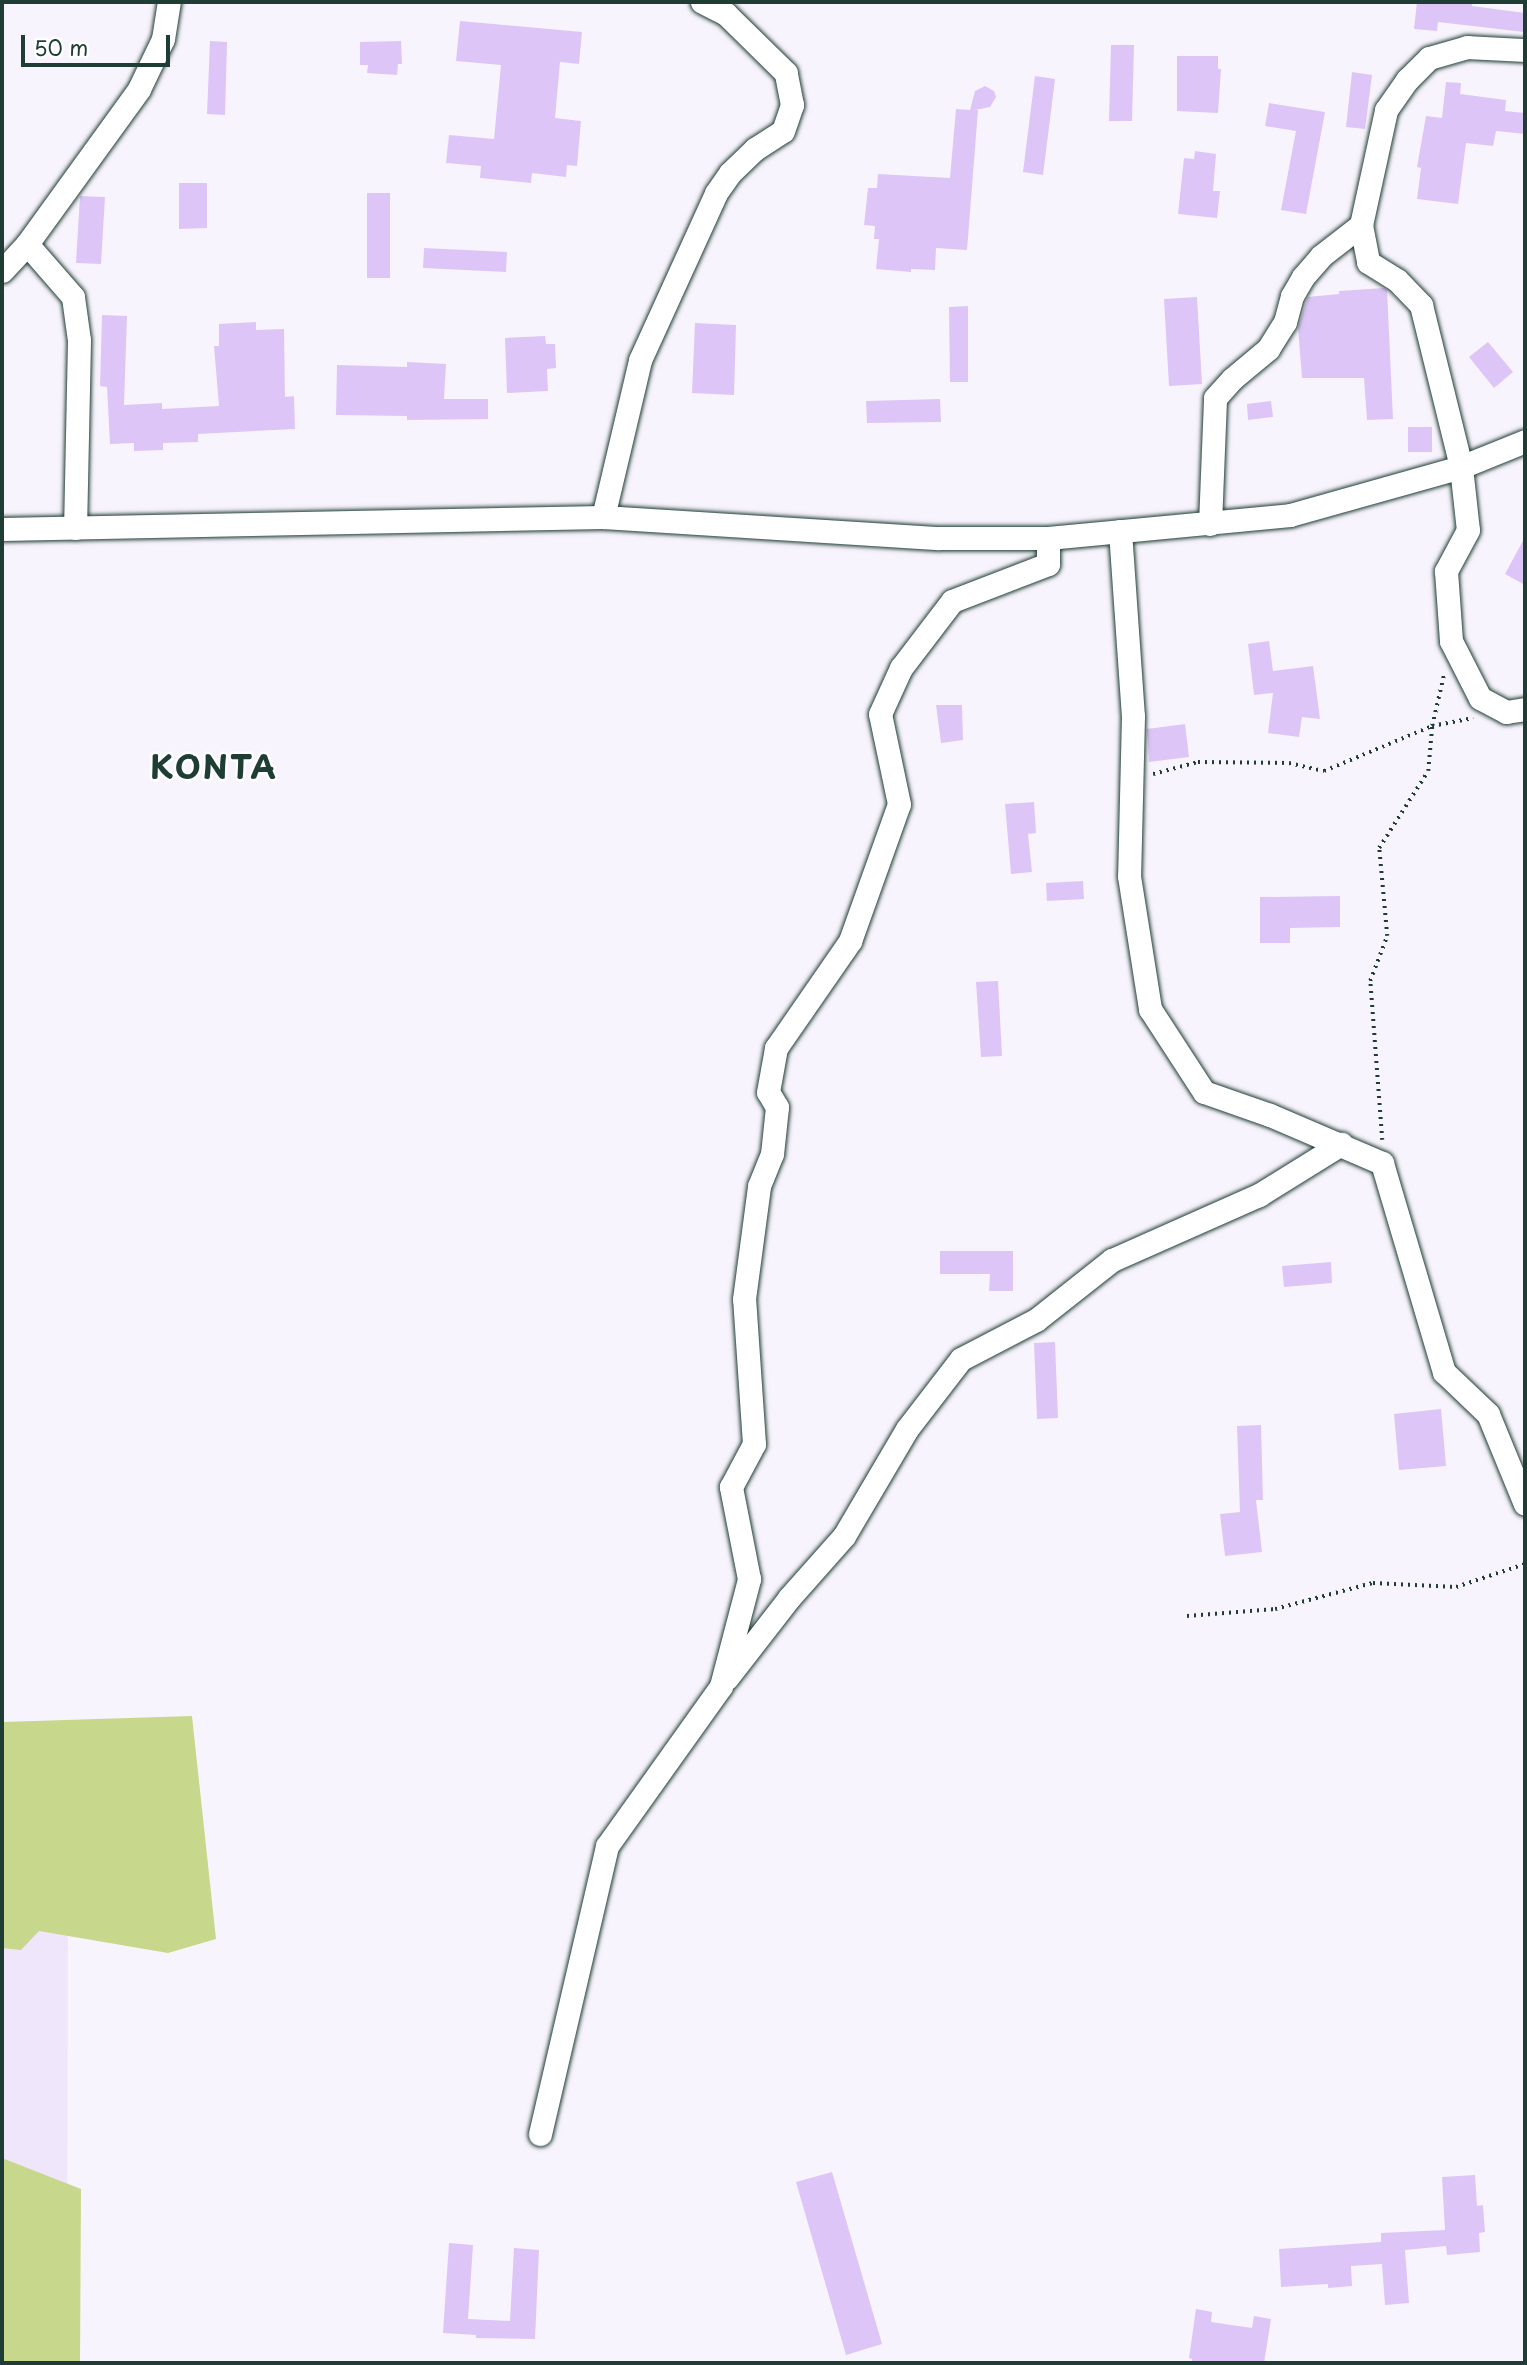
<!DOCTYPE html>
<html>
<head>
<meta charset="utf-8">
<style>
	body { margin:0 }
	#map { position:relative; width:1527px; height:2365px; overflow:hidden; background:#f8f4fd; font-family:"Playpen Sans",sans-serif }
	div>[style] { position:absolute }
	.built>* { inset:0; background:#f0e6fb }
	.green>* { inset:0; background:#c7d88c }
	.building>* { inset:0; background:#ddc6f7 }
	.path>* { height:3.5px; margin-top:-1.75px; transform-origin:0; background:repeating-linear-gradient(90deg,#1f3d34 0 2px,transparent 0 7px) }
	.roads { filter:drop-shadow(0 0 2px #1f3d34) drop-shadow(0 0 2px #1f3d34) }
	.minor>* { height:23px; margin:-11.5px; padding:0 11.5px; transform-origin:11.5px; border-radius:11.5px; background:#fff }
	span { translate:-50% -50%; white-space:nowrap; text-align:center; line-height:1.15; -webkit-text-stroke:5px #fff; paint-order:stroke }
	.district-label { font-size:32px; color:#1f3d34; font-weight:700; letter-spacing:2px }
	.frame { position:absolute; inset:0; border:4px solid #1f3d34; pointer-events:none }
	.scale { position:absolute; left:21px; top:35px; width:149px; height:32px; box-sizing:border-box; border:4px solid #1f3d34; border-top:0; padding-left:9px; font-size:21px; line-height:24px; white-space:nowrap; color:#1f3d34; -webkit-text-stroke:5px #fff; paint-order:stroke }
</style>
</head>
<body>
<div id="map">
	<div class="built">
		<div style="clip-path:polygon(2px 1842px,68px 1843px,67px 2363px,2px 2363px)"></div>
	</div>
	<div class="green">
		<div style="clip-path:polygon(192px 1716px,216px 1939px,168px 1953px,39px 1931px,21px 1950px,2px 1948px,2px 1722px)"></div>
		<div style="clip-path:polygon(2px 2158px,81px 2189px,80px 2363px,2px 2363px)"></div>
	</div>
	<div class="building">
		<div style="clip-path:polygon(1417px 2px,1472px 2px,1472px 6px,1525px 13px,1524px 32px,1438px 22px,1437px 31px,1414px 29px)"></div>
		<div style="clip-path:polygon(460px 21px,582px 32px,579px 64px,560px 62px,555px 118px,581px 121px,577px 166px,567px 165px,566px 177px,532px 173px,531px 183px,480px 178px,481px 166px,446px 163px,449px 135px,494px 139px,501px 65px,456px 61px)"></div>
		<div style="clip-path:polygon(210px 41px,227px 42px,225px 115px,207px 114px)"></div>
		<div style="clip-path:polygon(401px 41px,402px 64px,398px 64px,397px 75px,367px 73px,368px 65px,360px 65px,360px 42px)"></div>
		<div style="clip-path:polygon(1111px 45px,1134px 45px,1132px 121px,1109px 121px)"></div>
		<div style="clip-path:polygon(1177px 56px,1218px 56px,1218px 69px,1221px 69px,1218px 113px,1177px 111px)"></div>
		<div style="clip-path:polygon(1352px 72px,1372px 75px,1365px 129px,1346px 127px)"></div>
		<div style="clip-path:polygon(1035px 76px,1055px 79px,1043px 175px,1023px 172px)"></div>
		<div style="clip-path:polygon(1446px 82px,1461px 83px,1460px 94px,1506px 100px,1505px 111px,1525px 113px,1525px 134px,1496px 131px,1493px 146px,1466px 143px,1458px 204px,1417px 199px,1421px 168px,1417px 167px,1426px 116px,1442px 118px)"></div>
		<div style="clip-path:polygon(985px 86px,994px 91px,996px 97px,990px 107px,975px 110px,978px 110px,967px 250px,936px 248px,935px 270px,911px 269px,911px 272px,876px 269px,879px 239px,874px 239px,875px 226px,864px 225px,868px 188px,877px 188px,878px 174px,950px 178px,956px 109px,970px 110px,975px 91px)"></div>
		<div style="clip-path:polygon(1269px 103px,1325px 112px,1306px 214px,1281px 210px,1296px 131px,1265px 126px)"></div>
		<div style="clip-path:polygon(1195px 151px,1216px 154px,1213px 191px,1220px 191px,1217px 218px,1178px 214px,1184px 158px,1194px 159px)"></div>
		<div style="clip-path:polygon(179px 183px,207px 183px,207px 228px,179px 229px)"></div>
		<div style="clip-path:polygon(367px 193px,390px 193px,390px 278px,367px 278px)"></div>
		<div style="clip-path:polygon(80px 196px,105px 197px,101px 264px,76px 263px)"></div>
		<div style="clip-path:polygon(424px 248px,507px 252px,506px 272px,423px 268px)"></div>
		<div style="clip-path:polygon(1384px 288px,1387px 290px,1393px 419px,1367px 420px,1364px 378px,1302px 378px,1298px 328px,1308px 297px,1339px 294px,1339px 291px)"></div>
		<div style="clip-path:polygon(1197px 297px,1202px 384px,1169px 386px,1164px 299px)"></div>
		<div style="clip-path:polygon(968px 306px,968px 382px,950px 382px,949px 307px)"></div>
		<div style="clip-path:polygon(102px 315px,127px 316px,124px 405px,162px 403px,162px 409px,219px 406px,214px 346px,219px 346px,219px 324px,256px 322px,256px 330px,284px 329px,285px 397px,294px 396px,295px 429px,198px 434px,198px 442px,163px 443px,163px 450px,134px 451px,134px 443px,110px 444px,107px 387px,100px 386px)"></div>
		<div style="clip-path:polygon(695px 323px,736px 325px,734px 395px,692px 393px)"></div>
		<div style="clip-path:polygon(545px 336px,546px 344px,555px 344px,556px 368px,547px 369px,548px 391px,507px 393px,505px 338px)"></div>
		<div style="clip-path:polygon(1488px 342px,1513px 372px,1494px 388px,1469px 357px)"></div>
		<div style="clip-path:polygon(407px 362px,446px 364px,444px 399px,488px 399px,488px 419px,407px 420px,407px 416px,336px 415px,337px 365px,407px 367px)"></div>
		<div style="clip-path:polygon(940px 399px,941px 422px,867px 423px,866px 401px)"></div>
		<div style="clip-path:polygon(1271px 401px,1273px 417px,1248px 420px,1247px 404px)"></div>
		<div style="clip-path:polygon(1408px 427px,1432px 427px,1432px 452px,1408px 452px)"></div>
		<div style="clip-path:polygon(1525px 537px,1525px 585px,1505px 574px)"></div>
		<div style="clip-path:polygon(1269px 641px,1273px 671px,1313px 666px,1320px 719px,1302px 717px,1299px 737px,1268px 733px,1273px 693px,1254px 695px,1248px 644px)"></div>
		<div style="clip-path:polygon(936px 705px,962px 705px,963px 740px,941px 743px)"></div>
		<div style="clip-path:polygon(1185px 724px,1189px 757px,1149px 762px,1147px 729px)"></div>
		<div style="clip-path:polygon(1034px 802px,1036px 833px,1028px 834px,1032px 872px,1011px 874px,1005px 804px)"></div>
		<div style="clip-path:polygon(1083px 881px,1084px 899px,1047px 901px,1046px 883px)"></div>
		<div style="clip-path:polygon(1340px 896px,1340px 927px,1290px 928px,1290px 943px,1260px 943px,1260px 897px)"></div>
		<div style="clip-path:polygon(998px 981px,1002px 1056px,981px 1057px,976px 982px)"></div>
		<div style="clip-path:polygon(940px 1251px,1013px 1251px,1013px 1291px,989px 1291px,990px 1274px,940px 1274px)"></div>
		<div style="clip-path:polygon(1331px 1262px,1332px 1283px,1284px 1287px,1282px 1266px)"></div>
		<div style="clip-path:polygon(1055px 1342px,1058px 1418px,1037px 1419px,1034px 1343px)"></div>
		<div style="clip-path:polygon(1441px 1409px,1446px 1466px,1399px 1470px,1394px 1414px)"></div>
		<div style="clip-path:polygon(1261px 1425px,1263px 1500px,1256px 1500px,1262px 1552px,1225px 1556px,1220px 1514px,1240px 1512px,1237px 1426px)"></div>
		<div style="clip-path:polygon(832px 2172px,882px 2344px,846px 2355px,796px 2182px)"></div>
		<div style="clip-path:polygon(1475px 2175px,1477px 2206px,1483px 2205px,1485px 2232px,1479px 2233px,1480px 2252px,1447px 2255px,1446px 2246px,1405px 2250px,1409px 2303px,1385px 2305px,1382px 2264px,1351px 2266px,1352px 2286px,1328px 2288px,1328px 2284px,1281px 2287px,1279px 2249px,1381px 2242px,1381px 2233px,1445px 2230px,1442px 2177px)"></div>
		<div style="clip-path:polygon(449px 2243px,473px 2245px,468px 2319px,510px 2321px,514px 2248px,539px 2250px,535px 2339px,476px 2338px,476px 2335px,443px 2333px)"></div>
		<div style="clip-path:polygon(1196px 2309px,1212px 2312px,1211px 2322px,1252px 2328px,1254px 2316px,1271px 2319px,1264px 2363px,1192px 2363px,1192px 2359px,1189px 2358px)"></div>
	</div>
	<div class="path">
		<div style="left:1153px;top:774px;width:47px;rotate:-14.9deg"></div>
		<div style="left:1198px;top:762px;width:91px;rotate:0.6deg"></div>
		<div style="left:1289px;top:763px;width:36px;rotate:13deg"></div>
		<div style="left:1324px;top:771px;width:117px;rotate:-22.6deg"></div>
		<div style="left:1432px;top:726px;width:42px;rotate:-11deg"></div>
		<div style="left:1382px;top:1140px;width:159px;rotate:-94.3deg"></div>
		<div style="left:1370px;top:981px;width:48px;rotate:-69.3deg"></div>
		<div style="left:1387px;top:936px;width:88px;rotate:-95.2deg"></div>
		<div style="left:1379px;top:848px;width:91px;rotate:-57.5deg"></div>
		<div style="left:1428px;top:771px;width:45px;rotate:-84.9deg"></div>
		<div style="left:1432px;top:726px;width:53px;rotate:-77deg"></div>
		<div style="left:1187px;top:1616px;width:88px;rotate:-4.5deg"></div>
		<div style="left:1275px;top:1609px;width:101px;rotate:-14.9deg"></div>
		<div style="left:1373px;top:1583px;width:83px;rotate:2.8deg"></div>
		<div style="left:1456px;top:1587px;width:73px;rotate:-18.4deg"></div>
	</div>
	<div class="roads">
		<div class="minor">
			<div style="left:1361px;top:225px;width:38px;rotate:79deg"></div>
			<div style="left:1368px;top:262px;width:34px;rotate:32deg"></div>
			<div style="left:1397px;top:280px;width:35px;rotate:46deg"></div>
			<div style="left:1421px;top:305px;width:167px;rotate:76.1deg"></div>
			<div style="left:1461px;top:467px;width:63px;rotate:83.7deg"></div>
			<div style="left:1468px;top:530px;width:47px;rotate:118.2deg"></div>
			<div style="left:1446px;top:571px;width:70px;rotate:85.9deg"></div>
			<div style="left:1451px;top:641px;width:64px;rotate:63deg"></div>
			<div style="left:1480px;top:698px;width:30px;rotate:28deg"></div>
			<div style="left:1506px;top:712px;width:19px;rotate:-9deg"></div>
			<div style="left:27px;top:244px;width:70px;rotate:49deg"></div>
			<div style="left:73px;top:297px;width:43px;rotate:82.1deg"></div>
			<div style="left:79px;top:340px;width:188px;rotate:91.2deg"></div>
			<div style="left:2px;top:271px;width:37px;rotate:-47deg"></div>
			<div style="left:27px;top:244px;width:191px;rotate:-54.1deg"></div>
			<div style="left:139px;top:89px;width:55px;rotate:-64.4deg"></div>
			<div style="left:163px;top:39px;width:37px;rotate:-81deg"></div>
			<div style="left:603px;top:517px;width:161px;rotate:-76.7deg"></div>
			<div style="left:640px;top:360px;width:183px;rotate:-65.5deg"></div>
			<div style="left:716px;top:193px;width:24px;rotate:-55deg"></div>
			<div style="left:730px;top:173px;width:35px;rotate:-44deg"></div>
			<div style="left:755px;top:149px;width:33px;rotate:-33deg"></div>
			<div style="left:783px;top:131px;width:28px;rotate:-71deg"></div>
			<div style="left:792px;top:105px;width:33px;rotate:-101deg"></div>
			<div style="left:786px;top:73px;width:84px;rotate:-135.5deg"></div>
			<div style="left:726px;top:14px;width:27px;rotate:-153deg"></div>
			<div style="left:1210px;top:524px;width:126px;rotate:-87.7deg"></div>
			<div style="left:1215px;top:398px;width:25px;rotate:-48deg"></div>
			<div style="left:1232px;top:379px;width:47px;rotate:-39.8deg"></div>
			<div style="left:1268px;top:349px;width:32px;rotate:-58deg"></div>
			<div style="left:1285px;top:322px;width:27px;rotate:-75deg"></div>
			<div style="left:1292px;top:296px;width:22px;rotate:-60deg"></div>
			<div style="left:1303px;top:277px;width:28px;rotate:-49deg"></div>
			<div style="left:1321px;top:256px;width:51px;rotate:-37.8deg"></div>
			<div style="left:1361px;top:225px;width:118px;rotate:-77.7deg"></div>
			<div style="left:1386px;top:110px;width:37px;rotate:-55deg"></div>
			<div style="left:1407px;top:80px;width:31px;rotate:-45deg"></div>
			<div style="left:1429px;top:58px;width:40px;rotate:-16deg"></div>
			<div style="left:1467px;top:47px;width:58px;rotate:3deg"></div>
			<div style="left:2px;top:529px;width:601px;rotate:-1.14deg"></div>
			<div style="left:603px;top:517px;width:337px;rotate:3.6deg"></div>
			<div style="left:939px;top:538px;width:109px"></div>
			<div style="left:1048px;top:538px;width:243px;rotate:-5.4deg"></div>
			<div style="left:1290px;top:515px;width:178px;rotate:-15.7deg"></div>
			<div style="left:1461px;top:467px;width:69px;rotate:-22.1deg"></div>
			<div style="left:1120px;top:531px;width:185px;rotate:86deg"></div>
			<div style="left:1133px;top:716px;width:160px;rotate:91.4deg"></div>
			<div style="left:1129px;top:876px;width:135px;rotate:81deg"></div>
			<div style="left:1150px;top:1009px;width:99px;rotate:57deg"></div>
			<div style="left:1204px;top:1092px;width:70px;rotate:19.2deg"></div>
			<div style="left:1270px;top:1115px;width:122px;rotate:23.2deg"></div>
			<div style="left:1382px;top:1163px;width:218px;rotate:73.5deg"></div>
			<div style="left:1444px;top:1372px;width:61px;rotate:43.7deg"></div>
			<div style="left:1488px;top:1414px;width:97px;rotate:67.7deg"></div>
			<div style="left:727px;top:1678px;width:101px;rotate:-52.2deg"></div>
			<div style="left:789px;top:1598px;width:83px;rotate:-48.4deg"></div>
			<div style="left:844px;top:1536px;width:124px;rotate:-59.5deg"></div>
			<div style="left:907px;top:1429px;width:88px;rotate:-52.4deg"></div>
			<div style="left:961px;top:1359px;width:85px;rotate:-27.5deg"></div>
			<div style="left:1036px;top:1320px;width:97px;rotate:-38.3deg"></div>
			<div style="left:1112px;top:1260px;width:161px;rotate:-23.9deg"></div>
			<div style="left:1259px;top:1195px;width:97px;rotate:-31.9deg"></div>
			<div style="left:540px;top:2134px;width:296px;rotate:-76.9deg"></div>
			<div style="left:607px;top:1846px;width:196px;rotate:-54.5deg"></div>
			<div style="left:721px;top:1686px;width:111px;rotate:-75.3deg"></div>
			<div style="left:749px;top:1579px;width:94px;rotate:-101.1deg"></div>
			<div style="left:731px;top:1487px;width:49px;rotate:-61.9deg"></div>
			<div style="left:754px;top:1444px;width:145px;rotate:-93.9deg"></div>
			<div style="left:744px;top:1299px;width:114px;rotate:-82.4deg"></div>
			<div style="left:759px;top:1186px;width:35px;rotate:-68deg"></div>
			<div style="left:772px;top:1154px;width:47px;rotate:-83.9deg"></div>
			<div style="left:777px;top:1107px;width:17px;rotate:-121deg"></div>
			<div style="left:768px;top:1092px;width:45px;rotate:-79.7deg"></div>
			<div style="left:776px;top:1048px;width:130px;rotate:-55.3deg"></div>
			<div style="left:850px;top:941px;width:145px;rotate:-70.3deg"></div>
			<div style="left:899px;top:804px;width:92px;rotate:-101.9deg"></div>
			<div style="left:880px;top:714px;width:51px;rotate:-65.5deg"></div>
			<div style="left:901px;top:668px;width:84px;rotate:-52.7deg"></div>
			<div style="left:952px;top:601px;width:103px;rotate:-21.1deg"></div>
			<div style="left:1048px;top:564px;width:26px;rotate:-90deg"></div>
		</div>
	</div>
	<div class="district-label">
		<span style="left:214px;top:766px">KONTA</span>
	</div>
	<div class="frame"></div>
	<div class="scale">50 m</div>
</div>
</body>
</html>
